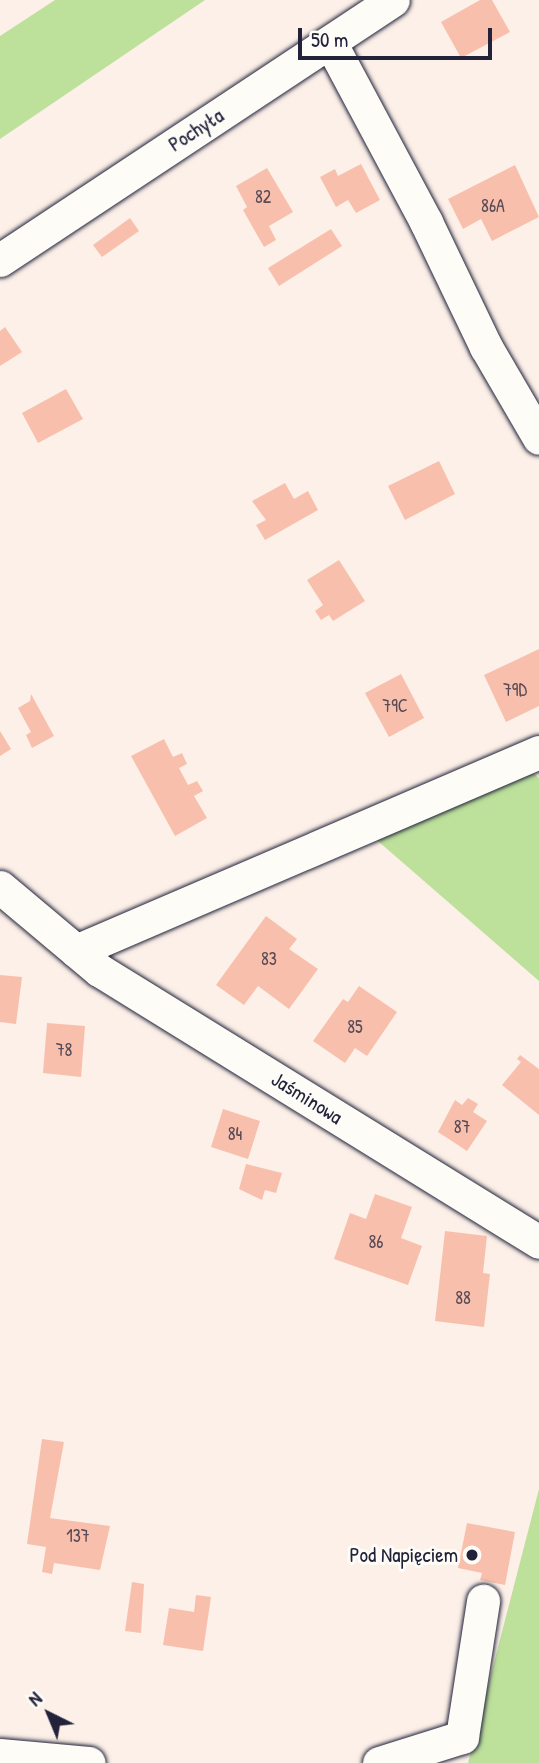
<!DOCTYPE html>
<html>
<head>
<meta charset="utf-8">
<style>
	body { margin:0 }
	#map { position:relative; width:539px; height:1763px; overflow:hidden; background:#fcf0e8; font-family:"Patrick Hand",sans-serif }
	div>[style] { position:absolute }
	.green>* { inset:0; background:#bde09b }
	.building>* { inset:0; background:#f8c0ac }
	.roads { filter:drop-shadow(0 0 2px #22223b) drop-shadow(0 0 2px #22223b) }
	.minor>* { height:33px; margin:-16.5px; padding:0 16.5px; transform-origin:16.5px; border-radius:16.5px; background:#fdfcf7 }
	.dots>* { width:19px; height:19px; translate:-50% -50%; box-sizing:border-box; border:4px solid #fdfcf7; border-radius:50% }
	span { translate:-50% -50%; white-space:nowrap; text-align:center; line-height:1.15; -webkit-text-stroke:6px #fdfcf7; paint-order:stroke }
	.number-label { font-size:18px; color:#584a57 }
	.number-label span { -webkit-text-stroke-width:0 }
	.street-label { font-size:21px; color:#22223b }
	.poi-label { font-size:21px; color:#22223b }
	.right { translate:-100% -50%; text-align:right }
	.north { position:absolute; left:14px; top:1679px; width:70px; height:70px; -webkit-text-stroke:5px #fdfcf7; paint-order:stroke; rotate:317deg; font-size:19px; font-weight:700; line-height:28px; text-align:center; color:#22223b }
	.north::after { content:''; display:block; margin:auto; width:24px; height:32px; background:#22223b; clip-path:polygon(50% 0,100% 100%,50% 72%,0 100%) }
	.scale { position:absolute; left:298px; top:28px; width:194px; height:32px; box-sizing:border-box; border:4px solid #22223b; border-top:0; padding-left:9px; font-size:21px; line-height:24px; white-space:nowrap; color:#22223b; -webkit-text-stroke:5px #fdfcf7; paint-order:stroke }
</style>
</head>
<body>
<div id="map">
	<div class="green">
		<div style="clip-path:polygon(55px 0,205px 0,0 139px,0 36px)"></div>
		<div style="clip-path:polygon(524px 765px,539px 778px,539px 981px,371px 835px)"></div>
		<div style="clip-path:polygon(539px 1489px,539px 1763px,468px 1763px)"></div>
	</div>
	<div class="building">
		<div style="clip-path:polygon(480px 0,492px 0,510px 32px,461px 58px,441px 22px)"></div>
		<div style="clip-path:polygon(361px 164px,380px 200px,356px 213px,348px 200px,336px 207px,320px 177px,335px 169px,338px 176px)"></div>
		<div style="clip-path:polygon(515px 165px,539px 217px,492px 241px,481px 219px,463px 229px,448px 199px)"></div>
		<div style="clip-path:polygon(267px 168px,293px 212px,269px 226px,276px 240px,264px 247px,243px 210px,247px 207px,236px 186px)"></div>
		<div style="clip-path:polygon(130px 218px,139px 231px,102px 257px,93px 245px)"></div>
		<div style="clip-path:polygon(331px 229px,342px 246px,279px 286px,268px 268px)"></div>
		<div style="clip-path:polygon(5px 327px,22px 352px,0 366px,0 331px)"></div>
		<div style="clip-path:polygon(66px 389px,83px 419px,38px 443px,22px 413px)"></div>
		<div style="clip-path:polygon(439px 461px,455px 494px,405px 520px,388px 486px)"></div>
		<div style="clip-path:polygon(285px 483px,294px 499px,308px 491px,318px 510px,265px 540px,256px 525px,266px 520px,252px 501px)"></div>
		<div style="clip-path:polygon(339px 560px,365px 601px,333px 621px,329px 615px,321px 620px,315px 611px,323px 605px,307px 580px)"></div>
		<div style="clip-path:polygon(539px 649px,539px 706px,506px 722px,484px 675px)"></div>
		<div style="clip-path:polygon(401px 674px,424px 718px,389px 737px,365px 693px)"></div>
		<div style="clip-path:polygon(31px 694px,54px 736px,32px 748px,26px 735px,31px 732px,18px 708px,30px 701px)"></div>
		<div style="clip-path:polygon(0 731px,11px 749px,0 756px)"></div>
		<div style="clip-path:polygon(164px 739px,173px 757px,182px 753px,187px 764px,179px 768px,188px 785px,197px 781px,203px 791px,194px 796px,207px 818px,175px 836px,131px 756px)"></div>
		<div style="clip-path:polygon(266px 916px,297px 939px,289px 949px,318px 969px,289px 1009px,258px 986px,244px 1005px,216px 985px)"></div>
		<div style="clip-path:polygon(0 975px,22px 977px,16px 1024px,0 1022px)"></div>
		<div style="clip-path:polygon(359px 986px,397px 1012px,367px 1056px,355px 1048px,345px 1063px,313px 1041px,343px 999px,348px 1002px)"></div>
		<div style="clip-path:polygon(47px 1023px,85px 1026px,81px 1077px,43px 1073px)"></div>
		<div style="clip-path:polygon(520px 1055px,539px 1069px,539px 1115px,502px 1085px,521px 1062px,517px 1059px)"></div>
		<div style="clip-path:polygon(468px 1098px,478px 1104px,473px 1112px,487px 1121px,467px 1151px,438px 1132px,455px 1100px,462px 1105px)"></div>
		<div style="clip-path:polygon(223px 1109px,260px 1121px,248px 1159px,211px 1147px)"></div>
		<div style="clip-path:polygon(246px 1164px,282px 1173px,276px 1193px,265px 1190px,262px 1200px,239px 1189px)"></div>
		<div style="clip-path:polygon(375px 1194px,412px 1207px,401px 1238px,422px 1246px,408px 1285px,334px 1259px,350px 1213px,366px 1219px)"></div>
		<div style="clip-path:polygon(445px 1231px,487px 1236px,483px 1273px,490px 1274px,484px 1327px,435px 1321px)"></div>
		<div style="clip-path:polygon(42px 1439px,64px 1442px,50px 1518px,110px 1526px,100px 1570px,54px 1563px,52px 1574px,42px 1572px,46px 1547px,27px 1544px)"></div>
		<div style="clip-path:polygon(467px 1523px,515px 1532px,505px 1585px,480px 1580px,482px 1573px,458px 1568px)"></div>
		<div style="clip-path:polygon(132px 1582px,144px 1584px,141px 1633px,125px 1631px)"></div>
		<div style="clip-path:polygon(196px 1595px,211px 1597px,203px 1651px,163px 1645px,169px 1608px,194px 1612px)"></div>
	</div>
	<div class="roads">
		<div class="minor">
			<div style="left:330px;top:42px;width:204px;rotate:61.9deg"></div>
			<div style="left:426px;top:222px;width:139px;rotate:64.4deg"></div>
			<div style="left:486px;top:347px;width:105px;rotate:59.8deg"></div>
			<div style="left:0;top:260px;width:471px;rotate:-33.5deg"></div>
			<div style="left:0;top:887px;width:129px;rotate:40deg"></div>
			<div style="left:99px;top:970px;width:517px;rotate:31.72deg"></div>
			<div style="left:76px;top:951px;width:504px;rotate:-23.26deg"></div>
			<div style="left:0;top:1755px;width:89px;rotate:5.1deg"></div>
			<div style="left:379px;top:1763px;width:87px;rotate:-17.4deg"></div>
			<div style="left:462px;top:1737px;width:138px;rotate:-81.2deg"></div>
		</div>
	</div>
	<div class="dots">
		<div style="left:472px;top:1555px;background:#22223b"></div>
	</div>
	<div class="number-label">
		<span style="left:263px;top:197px">82</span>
		<span style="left:493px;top:206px">86A</span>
		<span style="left:515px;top:690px">79D</span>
		<span style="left:395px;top:706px">79C</span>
		<span style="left:269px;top:959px">83</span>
		<span style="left:355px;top:1027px">85</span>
		<span style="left:64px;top:1050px">78</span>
		<span style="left:462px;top:1127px">87</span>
		<span style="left:235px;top:1134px">84</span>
		<span style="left:376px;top:1242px">86</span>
		<span style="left:463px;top:1298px">88</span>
		<span style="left:78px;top:1536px">137</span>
	</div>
	<div class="street-label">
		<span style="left:196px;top:130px;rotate:-33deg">Pochyła</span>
		<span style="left:307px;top:1098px;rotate:32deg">Jaśminowa</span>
	</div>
	<div class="poi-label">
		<span class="right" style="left:458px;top:1555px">Pod Napięciem</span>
	</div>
	<div class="north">N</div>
	<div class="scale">50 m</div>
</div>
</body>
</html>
